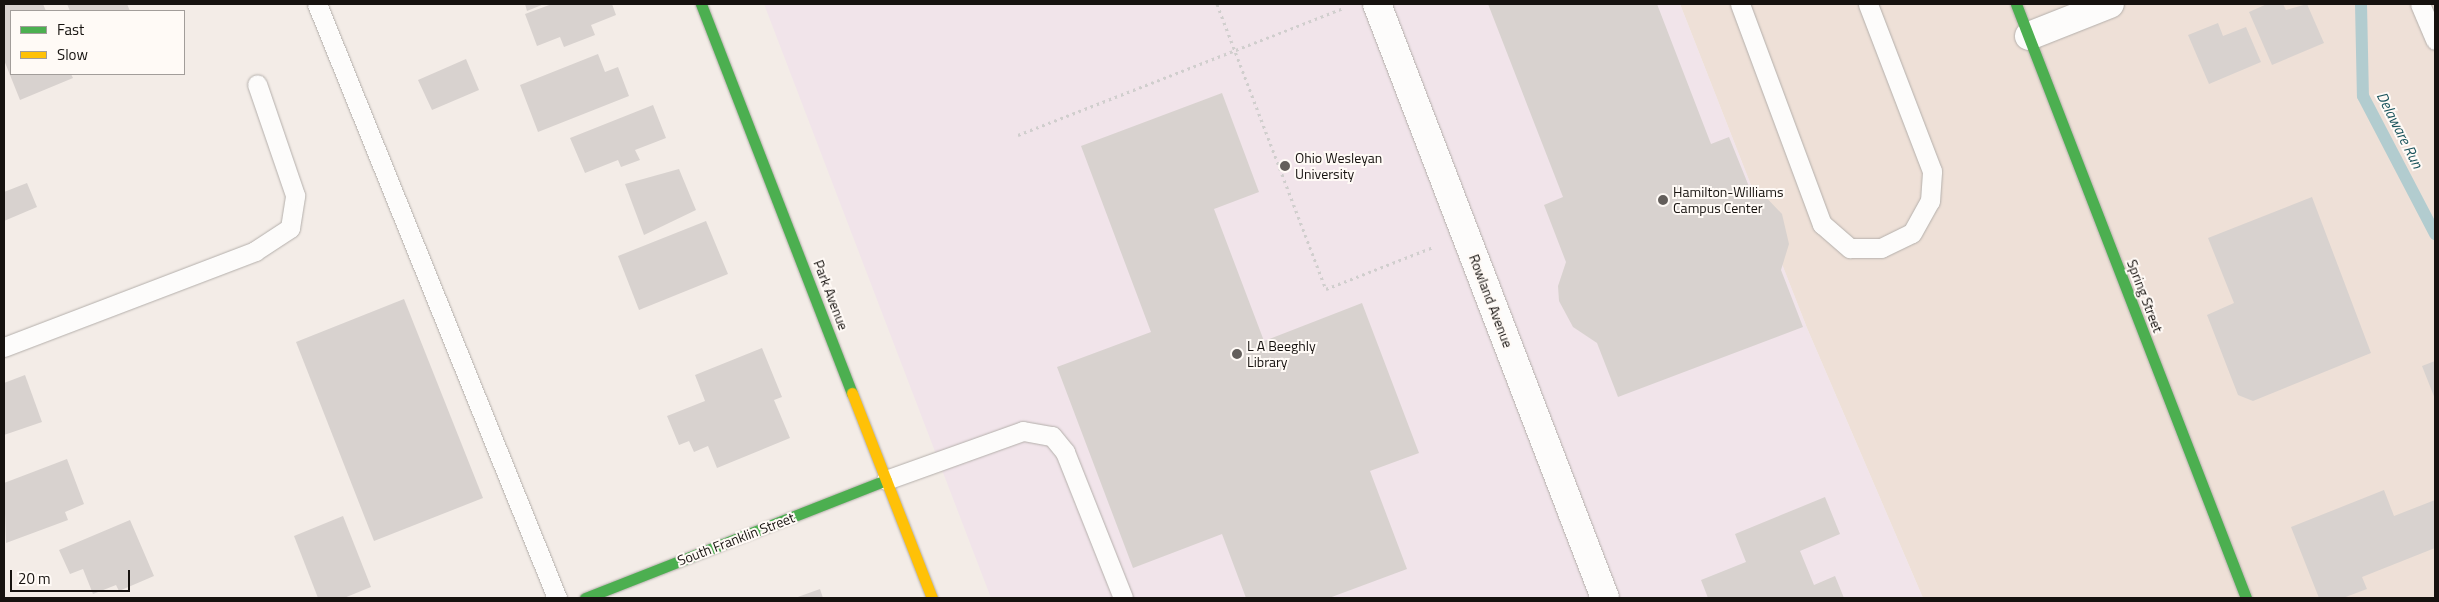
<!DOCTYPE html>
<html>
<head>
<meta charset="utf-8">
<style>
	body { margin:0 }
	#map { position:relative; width:2439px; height:602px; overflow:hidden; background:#f3ece7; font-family:"Titillium Web",sans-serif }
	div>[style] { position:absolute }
	.built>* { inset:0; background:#eee0d7 }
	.education>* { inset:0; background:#f1e4ea }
	.stream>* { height:12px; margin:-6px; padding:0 6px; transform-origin:6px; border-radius:6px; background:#b2cccf }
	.building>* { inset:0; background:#d8d2cf }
	.path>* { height:3px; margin-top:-1.5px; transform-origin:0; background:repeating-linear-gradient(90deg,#d0cecd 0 2.5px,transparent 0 6.5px) }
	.roads { filter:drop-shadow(0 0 1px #b4afab) drop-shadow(0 0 1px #b4afab) }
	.lane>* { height:19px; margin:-9.5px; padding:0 9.5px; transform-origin:9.5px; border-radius:9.5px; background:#fdfcfb }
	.street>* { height:28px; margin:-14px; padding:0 14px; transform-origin:14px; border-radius:14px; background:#fdfcfb }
	.fast>* { height:11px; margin:-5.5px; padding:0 5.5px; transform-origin:5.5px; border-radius:5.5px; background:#4caf50 }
	.slow>* { height:11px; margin:-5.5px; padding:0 5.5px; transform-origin:5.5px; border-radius:5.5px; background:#ffc107 }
	.dots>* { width:14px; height:14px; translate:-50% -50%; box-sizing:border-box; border:2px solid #fffaf6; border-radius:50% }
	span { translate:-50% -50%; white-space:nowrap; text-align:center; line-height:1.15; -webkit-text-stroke:4px #fffaf6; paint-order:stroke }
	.poi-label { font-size:14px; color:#16120f }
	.left { translate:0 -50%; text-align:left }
	.street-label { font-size:14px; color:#16120f }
	.water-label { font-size:15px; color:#1a545c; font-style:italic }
	.frame { position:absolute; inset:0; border:5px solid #16120f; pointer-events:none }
	.legend { position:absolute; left:10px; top:10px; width:175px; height:65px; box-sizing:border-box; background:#fffaf6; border:1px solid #a29d9a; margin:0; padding:6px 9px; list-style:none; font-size:15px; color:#16120f }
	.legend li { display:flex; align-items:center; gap:10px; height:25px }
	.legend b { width:25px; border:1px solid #a29d9a }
	.scale { position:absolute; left:10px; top:570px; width:120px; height:22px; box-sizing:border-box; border:2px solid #16120f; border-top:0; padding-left:6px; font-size:15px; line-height:18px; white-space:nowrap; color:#16120f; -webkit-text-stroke:4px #fffaf6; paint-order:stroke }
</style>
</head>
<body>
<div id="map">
	<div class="built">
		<div style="clip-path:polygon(1680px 4px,2435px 4px,2435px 598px,1923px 598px,1807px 328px)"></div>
	</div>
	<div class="education">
		<div style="clip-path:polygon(764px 4px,1680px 4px,1807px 328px,1923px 598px,991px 598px)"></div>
	</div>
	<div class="stream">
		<div style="left:2361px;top:4px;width:92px;rotate:88.8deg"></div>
		<div style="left:2363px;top:96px;width:156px;rotate:62.4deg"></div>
	</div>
	<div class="building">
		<div style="clip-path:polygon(4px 4px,43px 4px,46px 11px,11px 11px,11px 74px,71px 74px,73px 78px,20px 100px,4px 60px)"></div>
		<div style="clip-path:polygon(67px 4px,127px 4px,130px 11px,70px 11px)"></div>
		<div style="clip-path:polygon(525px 4px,544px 4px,527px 11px)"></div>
		<div style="clip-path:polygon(552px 4px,612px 4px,616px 15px,591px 25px,595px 35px,564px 47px,560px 37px,537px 46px,525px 14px)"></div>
		<div style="clip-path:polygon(1488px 4px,1657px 4px,1711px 144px,1729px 137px,1750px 189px,1761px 192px,1782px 214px,1789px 244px,1781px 270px,1803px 327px,1618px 397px,1597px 343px,1573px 327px,1559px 301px,1558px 286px,1566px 262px,1544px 205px,1563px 197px)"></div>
		<div style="clip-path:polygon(2267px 4px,2283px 4px,2286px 10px,2307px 4px,2324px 43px,2272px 65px,2249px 12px)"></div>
		<div style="clip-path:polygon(2218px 23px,2223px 36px,2246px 27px,2261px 62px,2209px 84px,2188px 35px)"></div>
		<div style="clip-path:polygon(598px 54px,605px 72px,618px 67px,629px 96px,538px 132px,520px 85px)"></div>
		<div style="clip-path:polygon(466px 59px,479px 90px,432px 110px,418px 80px)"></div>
		<div style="clip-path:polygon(1222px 93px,1259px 192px,1214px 209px,1264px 341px,1362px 303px,1419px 453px,1370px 471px,1407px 569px,1329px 598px,1246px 598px,1222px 534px,1133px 568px,1057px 367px,1151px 332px,1081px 146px)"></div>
		<div style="clip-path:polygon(653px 105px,666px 138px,635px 150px,640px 160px,621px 167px,618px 160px,585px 173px,570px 138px)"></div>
		<div style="clip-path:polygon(679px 169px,696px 210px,644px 235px,625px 184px)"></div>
		<div style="clip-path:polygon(27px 183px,37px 207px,4px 221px,4px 192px)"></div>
		<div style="clip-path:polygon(2312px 197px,2371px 353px,2253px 401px,2238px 395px,2207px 315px,2234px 303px,2208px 238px)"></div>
		<div style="clip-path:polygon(706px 221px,728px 274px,639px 310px,618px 256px)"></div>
		<div style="clip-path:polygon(404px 299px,483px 498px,374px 541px,296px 342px)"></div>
		<div style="clip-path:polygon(762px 348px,782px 397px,774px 400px,790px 438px,717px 468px,708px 446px,694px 452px,689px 441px,679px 445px,667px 416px,705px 401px,695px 375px)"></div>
		<div style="clip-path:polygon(2435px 361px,2435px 399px,2422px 366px)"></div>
		<div style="clip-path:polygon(25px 375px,42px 422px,4px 435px,4px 383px)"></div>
		<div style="clip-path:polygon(67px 459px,84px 504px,65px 512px,68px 520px,6px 543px,4px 483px)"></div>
		<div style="clip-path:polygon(2384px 490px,2394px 516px,2435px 500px,2435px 548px,2362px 577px,2367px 589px,2343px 598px,2319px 598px,2291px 527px)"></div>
		<div style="clip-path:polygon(1825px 497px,1840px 534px,1800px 551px,1814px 585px,1835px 576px,1844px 598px,1708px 598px,1701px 580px,1746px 562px,1735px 534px)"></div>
		<div style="clip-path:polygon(343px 516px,371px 587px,344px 598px,318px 598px,294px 536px)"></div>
		<div style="clip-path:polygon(130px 520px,154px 576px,119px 591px,116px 585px,93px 594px,83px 569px,70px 574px,59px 550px)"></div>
		<div style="clip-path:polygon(820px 589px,823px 598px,795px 598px)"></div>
	</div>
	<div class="path">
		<div style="left:1217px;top:4px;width:305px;rotate:69.1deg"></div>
		<div style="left:1326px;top:289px;width:115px;rotate:-21.4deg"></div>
		<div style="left:1018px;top:135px;width:349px;rotate:-21.3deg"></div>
	</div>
	<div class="roads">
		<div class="lane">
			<div style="left:317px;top:4px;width:641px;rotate:68deg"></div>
			<div style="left:1740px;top:4px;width:235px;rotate:69.6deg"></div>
			<div style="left:1822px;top:224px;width:37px;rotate:41deg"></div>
			<div style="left:1850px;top:248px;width:31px"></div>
			<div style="left:1881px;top:248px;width:34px;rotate:-26deg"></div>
			<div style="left:1912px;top:233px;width:37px;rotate:-61deg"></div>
			<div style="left:1930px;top:201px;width:30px;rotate:-86deg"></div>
			<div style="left:1932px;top:171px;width:179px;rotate:-111deg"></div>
			<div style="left:2420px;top:4px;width:39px;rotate:67deg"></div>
			<div style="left:4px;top:347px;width:269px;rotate:-20.9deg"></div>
			<div style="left:255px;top:251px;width:42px;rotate:-33.3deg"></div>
			<div style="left:290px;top:228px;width:33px;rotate:-81deg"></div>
			<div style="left:295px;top:195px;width:117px;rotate:-108.9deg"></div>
			<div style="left:886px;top:480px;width:145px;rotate:-19.7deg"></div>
			<div style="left:1023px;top:431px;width:29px;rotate:10deg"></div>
			<div style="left:1052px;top:436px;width:21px;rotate:51deg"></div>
			<div style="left:1065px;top:452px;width:157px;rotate:68.3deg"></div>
		</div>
		<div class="street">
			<div style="left:1377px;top:4px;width:636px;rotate:69deg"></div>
			<div style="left:2029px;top:36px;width:87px;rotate:-21.6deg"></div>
		</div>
		<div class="fast">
			<div style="left:701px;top:4px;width:417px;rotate:68.8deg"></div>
			<div style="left:2016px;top:4px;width:637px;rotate:68.83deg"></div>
			<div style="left:585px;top:598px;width:323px;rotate:-21.4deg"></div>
		</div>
		<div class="slow">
			<div style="left:852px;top:393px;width:220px;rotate:68.7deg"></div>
		</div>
	</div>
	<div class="dots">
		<div style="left:1285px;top:166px;background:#635e5b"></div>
		<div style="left:1663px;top:200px;background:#635e5b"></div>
		<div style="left:1237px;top:354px;background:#635e5b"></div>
	</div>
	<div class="poi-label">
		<span class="left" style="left:1295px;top:166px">Ohio Wesleyan<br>University</span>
		<span class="left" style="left:1673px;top:200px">Hamilton-Williams<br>Campus Center</span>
		<span class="left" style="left:1247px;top:354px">L A Beeghly<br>Library</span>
	</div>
	<div class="street-label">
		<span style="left:831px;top:295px;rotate:69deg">Park Avenue</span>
		<span style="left:2145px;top:296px;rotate:69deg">Spring Street</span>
		<span style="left:1491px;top:301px;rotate:69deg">Rowland Avenue</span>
		<span style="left:736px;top:539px;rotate:-21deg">South Franklin Street</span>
	</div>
	<div class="water-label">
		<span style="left:2400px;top:130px;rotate:63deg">Delaware Run</span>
	</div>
	<div class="frame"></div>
	<ul class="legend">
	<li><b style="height:6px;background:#4caf50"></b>Fast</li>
	<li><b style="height:6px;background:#ffc107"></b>Slow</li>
	</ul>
	<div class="scale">20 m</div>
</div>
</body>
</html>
